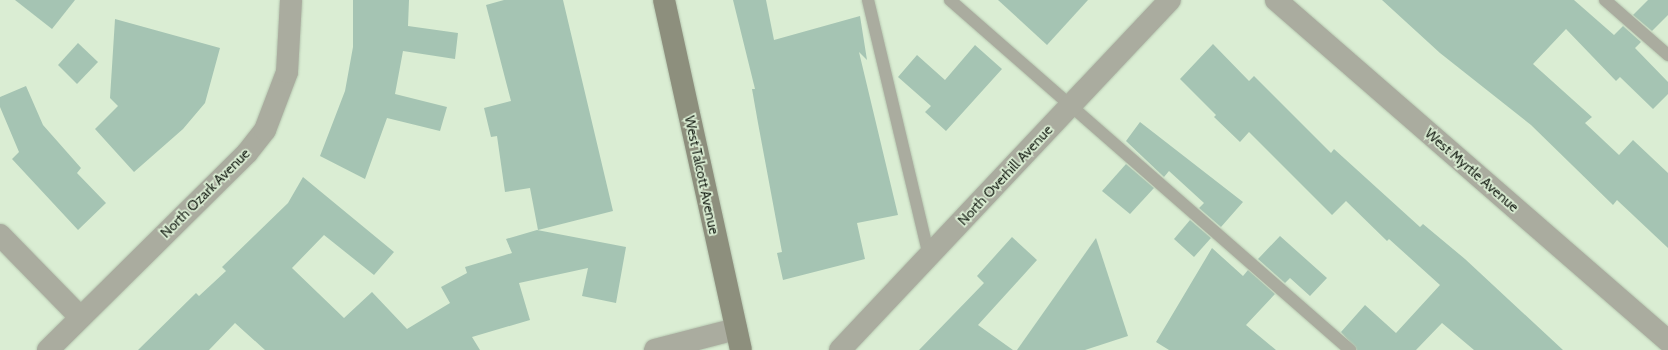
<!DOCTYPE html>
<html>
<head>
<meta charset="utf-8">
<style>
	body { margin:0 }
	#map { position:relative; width:1668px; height:350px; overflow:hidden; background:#daedd3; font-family:Cabin,sans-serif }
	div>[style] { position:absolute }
	.building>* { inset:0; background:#a5c4b3 }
	.roads { filter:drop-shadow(0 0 1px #b7c8b1) drop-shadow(0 0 1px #b7c8b1) }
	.lane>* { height:12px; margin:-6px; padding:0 6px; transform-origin:6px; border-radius:6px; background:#aaac9f }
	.street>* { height:22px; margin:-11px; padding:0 11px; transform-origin:11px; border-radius:11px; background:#aaac9f }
	.secondary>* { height:22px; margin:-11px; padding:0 11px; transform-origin:11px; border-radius:11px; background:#8d8f7d }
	span { translate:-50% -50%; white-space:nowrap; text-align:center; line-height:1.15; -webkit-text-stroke:3.5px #daedd3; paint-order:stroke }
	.street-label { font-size:14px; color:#181f16 }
</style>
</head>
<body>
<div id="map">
	<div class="building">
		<div style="clip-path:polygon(15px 0,75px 0,52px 29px)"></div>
		<div style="clip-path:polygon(353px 0,409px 0,408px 26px,458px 33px,455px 59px,403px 51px,395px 94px,447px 107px,440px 131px,387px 118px,365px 179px,320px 156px,345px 91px,353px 47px)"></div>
		<div style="clip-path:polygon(504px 0,563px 0,613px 211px,538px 230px,530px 188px,505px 192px,497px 136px,491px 137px,484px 108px,511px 101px,486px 5px)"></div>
		<div style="clip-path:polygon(733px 0,766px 0,774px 40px,860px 16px,867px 60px,859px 52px,898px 215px,857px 223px,865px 259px,783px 280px,777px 253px,782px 252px,758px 123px,752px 89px,755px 89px)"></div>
		<div style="clip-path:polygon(998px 0,1088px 0,1047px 45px)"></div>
		<div style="clip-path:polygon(1382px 0,1574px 0,1614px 35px,1623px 26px,1641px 42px,1635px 48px,1668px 82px,1668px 94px,1653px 109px,1620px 77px,1616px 81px,1566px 29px,1533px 64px,1592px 117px,1585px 123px,1619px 155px,1633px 140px,1668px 173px,1668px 248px,1617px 200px,1613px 205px,1531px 125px,1440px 53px)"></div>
		<div style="clip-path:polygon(1648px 0,1668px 0,1668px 15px,1652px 31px,1633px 15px)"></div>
		<div style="clip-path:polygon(115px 19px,220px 48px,205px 103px,183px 129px,134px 172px,95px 129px,118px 106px,110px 98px)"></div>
		<div style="clip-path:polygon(78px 43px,98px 62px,77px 84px,58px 65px)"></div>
		<div style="clip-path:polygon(1213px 44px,1249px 81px,1254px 76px,1331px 153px,1334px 149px,1420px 227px,1423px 224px,1465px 259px,1563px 350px,1474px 350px,1442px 323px,1416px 350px,1357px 350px,1341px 332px,1365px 305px,1396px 333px,1440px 285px,1389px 239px,1387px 241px,1346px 201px,1332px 215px,1249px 132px,1240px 142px,1214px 117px,1216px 115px,1180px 79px)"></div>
		<div style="clip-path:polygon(975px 45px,1002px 69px,946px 131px,925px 112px,931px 106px,898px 77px,917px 55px,945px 80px)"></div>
		<div style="clip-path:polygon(26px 86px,43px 125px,81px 168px,77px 173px,106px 203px,78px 230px,12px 159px,19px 152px,0 107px,0 97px)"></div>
		<div style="clip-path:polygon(1140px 122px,1243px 202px,1221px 227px,1199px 208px,1204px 203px,1169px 171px,1164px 177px,1126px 141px)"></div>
		<div style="clip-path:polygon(1126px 164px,1154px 188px,1130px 214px,1102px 191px)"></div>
		<div style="clip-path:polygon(303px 177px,394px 252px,374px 275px,324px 235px,292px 268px,344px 318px,372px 292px,407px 329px,450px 303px,441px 287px,467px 273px,465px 267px,512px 253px,506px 239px,537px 230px,626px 247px,616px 303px,582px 296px,588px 268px,519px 283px,530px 320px,472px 337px,480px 350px,265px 350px,235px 323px,209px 350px,138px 350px,196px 293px,199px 296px,226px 271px,222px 267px,288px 203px)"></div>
		<div style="clip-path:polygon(1190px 220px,1211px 238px,1194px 257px,1174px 239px)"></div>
		<div style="clip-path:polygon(1280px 236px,1327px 278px,1310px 296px,1290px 278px,1285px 283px,1258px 259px)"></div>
		<div style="clip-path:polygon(1012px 237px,1037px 260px,978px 325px,1013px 350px,919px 350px,984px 283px,977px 276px)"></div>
		<div style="clip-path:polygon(1096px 238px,1128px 336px,1085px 350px,1017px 350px)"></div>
		<div style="clip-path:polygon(1212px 248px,1243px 276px,1248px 270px,1275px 294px,1246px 325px,1276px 350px,1169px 350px,1156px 342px)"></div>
	</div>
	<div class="roads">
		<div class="lane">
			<div style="left:868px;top:0;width:263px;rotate:76.6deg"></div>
			<div style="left:950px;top:0;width:532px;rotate:41.19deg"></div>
			<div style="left:1605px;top:0;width:84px;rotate:41.1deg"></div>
		</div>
		<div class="street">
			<div style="left:1276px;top:0;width:520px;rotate:41.02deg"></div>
			<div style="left:0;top:235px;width:115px;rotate:45.7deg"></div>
			<div style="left:48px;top:350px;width:280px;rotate:-44.7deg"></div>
			<div style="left:247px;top:153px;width:29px;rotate:-52deg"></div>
			<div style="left:265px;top:130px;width:62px;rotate:-69.2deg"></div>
			<div style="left:287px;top:72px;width:72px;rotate:-86.8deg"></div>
			<div style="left:655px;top:350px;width:84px;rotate:-14.5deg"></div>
			<div style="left:840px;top:350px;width:481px;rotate:-46.7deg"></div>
		</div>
		<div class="secondary">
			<div style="left:664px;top:0;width:358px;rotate:77.6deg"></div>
		</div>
	</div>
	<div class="street-label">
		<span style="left:1472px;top:170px;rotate:41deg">West Myrtle Avenue</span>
		<span style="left:702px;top:175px;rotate:78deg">West Talcott Avenue</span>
		<span style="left:1005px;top:175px;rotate:-47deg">North Overhill Avenue</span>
		<span style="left:205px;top:193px;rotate:-45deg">North Ozark Avenue</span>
	</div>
</div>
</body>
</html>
